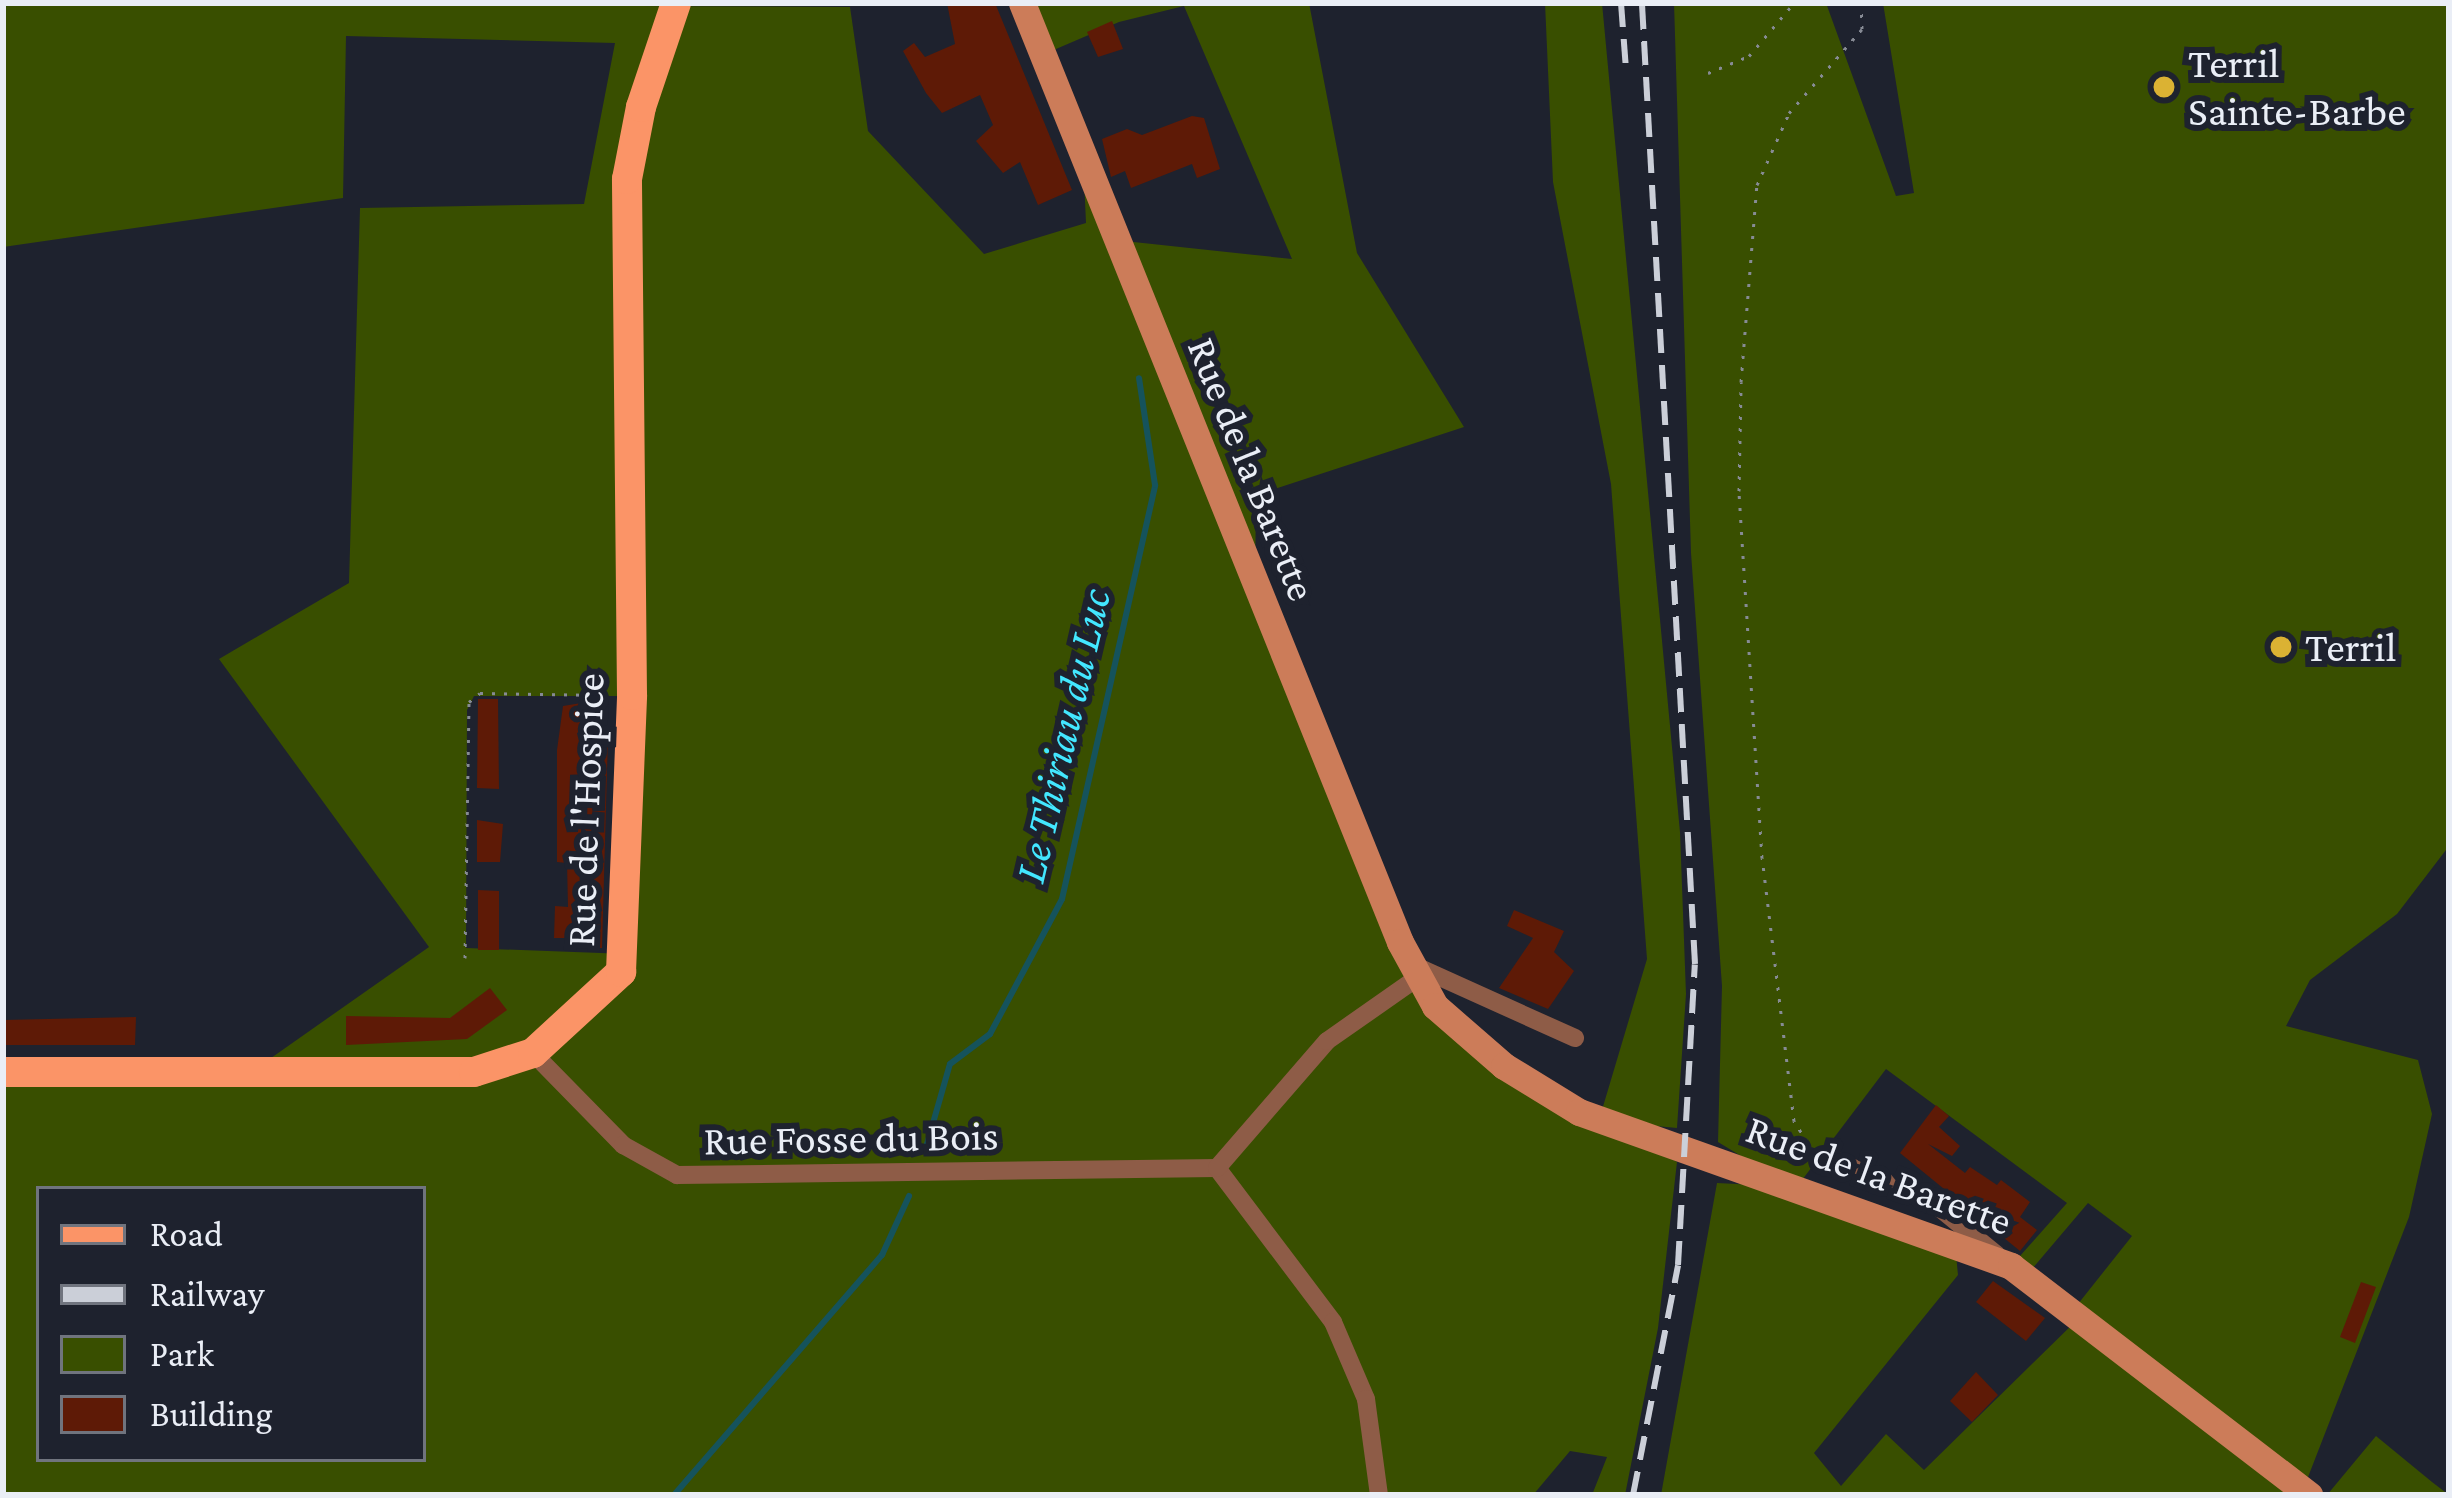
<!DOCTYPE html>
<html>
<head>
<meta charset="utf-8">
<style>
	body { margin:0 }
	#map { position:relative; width:2452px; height:1498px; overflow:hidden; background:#1e222e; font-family:"Crimson Pro",serif }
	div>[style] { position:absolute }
	.green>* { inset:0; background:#394f00 }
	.stream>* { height:6px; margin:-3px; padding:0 3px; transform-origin:3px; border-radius:3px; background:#15535c }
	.building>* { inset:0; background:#5e1a06 }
	.path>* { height:3px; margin-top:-1.5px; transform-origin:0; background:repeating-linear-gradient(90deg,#878b95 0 3px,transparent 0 12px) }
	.street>* { height:18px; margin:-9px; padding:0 9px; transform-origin:9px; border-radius:9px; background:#8e5c47 }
	.secondary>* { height:27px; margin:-13.5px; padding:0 13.5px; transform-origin:13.5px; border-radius:13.5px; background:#cc7c59 }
	.primary>* { height:30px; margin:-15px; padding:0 15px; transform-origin:15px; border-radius:15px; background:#fb9467 }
	.rail>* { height:6px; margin-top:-3px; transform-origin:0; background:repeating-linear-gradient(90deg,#cbcfd8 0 24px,transparent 0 36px) }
	.dots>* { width:33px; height:33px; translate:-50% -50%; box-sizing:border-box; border:6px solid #1e222e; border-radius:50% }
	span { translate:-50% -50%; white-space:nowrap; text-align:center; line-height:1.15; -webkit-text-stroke:12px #1e222e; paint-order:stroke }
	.poi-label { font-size:42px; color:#eaeef6 }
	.left { translate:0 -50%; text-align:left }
	.street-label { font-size:42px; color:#eaeef6 }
	.water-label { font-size:45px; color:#43e7ff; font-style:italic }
	.frame { position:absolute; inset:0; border:6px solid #eaeef6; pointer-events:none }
	.legend { position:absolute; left:36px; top:1186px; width:390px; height:276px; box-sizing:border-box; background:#1e222e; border:3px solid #70747e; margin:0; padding:15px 21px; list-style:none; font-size:36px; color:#eaeef6 }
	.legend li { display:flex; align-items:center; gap:24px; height:60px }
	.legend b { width:60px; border:3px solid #70747e }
</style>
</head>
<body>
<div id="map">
	<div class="green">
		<div style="clip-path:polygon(evenodd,3px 3px,850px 7px,868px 131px,984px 254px,1086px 223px,1083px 157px,1115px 240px,1292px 259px,1184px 6px,1119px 22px,1042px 55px,1022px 3px,1309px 3px,1357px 253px,1464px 427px,1256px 495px,1255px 587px,1435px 1006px,1599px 1120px,1647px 959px,1611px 484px,1553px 182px,1545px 3px,1602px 3px,1680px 832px,1686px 994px,1677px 1128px,1603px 1121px,1677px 1162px,1658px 1328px,1625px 1495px,1592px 1495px,1607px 1457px,1570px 1451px,1533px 1495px,3px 1495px,3px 1072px,251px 1072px,429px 947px,219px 659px,349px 583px,360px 208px,584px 204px,615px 43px,346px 36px,343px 198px,3px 247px,3px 3px,474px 696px,632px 696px,627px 954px,466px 948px,467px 710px,474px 696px,3px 3px,39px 1189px,423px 1189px,423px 1459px,39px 1459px,39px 1189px)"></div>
		<div style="clip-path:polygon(evenodd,1674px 3px,1826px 3px,1896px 196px,1914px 193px,1883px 3px,2449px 3px,2449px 846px,2397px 914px,2310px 980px,2286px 1026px,2418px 1060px,2432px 1114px,2409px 1217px,2303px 1490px,2309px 1495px,1661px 1495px,1717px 1183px,1792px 1187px,1718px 1142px,1722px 986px,1691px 553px,1674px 3px,1886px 1069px,2067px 1203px,2011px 1266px,2027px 1275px,2088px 1203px,2132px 1236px,2074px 1309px,2081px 1316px,1924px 1470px,1886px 1434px,1841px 1486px,1814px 1453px,1958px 1275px,1955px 1244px,1796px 1188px,1886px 1069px)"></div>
		<div style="clip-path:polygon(2376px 1436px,2432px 1482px,2449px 1495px,2327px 1495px)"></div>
	</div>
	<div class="stream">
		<div style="left:927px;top:1144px;width:83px;rotate:-74deg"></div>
		<div style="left:950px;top:1064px;width:50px;rotate:-36.9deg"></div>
		<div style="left:990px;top:1034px;width:153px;rotate:-61.9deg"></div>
		<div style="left:1062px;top:899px;width:424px;rotate:-77.3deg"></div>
		<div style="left:1155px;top:485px;width:108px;rotate:-98.5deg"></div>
		<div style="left:674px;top:1495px;width:318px;rotate:-49.1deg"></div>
		<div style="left:882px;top:1255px;width:65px;rotate:-65.4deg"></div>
	</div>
	<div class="building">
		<div style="clip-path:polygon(947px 3px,995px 3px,1072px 190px,1038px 205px,1020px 162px,1003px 173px,976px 141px,993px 125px,980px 95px,942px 113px,926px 93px,903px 51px,914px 43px,925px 57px,955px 44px)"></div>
		<div style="clip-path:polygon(1112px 21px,1123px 49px,1098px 57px,1087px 32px)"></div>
		<div style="clip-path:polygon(1192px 116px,1204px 118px,1220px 169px,1197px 178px,1192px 164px,1131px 188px,1125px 171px,1111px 177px,1102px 139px,1127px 129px,1142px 135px)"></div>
		<div style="clip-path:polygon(478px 699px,498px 699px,499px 789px,477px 788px)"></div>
		<div style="clip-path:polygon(600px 700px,608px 736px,602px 948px,568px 948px,568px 938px,554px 938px,555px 906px,568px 907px,567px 863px,557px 862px,557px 750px,563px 706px)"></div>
		<div style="clip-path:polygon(477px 820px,503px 824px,500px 862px,477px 862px)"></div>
		<div style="clip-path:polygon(478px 890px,499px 891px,499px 950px,478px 950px)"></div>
		<div style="clip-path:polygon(1514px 910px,1564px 931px,1554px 952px,1574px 971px,1548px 1009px,1499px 988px,1533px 938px,1507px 926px)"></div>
		<div style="clip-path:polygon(490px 988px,507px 1010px,467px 1039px,346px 1045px,346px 1016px,450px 1018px)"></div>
		<div style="clip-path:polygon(136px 1017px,135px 1045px,3px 1045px,3px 1020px)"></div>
		<div style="clip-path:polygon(1936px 1105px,1949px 1116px,1939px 1127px,1960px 1146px,1952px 1156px,1928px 1144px,1965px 1173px,1970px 1167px,1997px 1185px,2001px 1180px,2030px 1202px,2020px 1217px,2037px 1230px,2020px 1251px,1900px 1153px)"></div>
		<div style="clip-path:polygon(1993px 1281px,2045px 1318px,2026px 1341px,1976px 1302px)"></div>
		<div style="clip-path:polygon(2361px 1282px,2376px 1287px,2355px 1343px,2340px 1337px)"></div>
		<div style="clip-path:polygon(1976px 1372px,1998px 1395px,1972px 1422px,1950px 1401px)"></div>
	</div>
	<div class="path">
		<div style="left:1708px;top:73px;width:44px;rotate:-22.5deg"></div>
		<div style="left:1749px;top:56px;width:70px;rotate:-49.7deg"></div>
		<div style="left:465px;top:958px;width:256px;rotate:-89.1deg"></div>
		<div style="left:469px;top:702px;width:14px;rotate:-39deg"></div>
		<div style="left:480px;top:693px;width:124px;rotate:0.9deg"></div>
		<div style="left:1814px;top:1152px;width:37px;rotate:-123deg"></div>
		<div style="left:1794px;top:1121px;width:265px;rotate:-96.9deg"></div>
		<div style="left:1762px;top:858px;width:368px;rotate:-93.6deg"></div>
		<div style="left:1739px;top:491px;width:109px;rotate:-88.9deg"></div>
		<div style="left:1741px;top:382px;width:198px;rotate:-85.4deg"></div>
		<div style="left:1757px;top:185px;width:79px;rotate:-66deg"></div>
		<div style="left:1789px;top:113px;width:111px;rotate:-49deg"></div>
		<div style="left:1862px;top:29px;width:26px;rotate:-92deg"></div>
	</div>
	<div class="street">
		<div style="left:1411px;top:964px;width:180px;rotate:24.3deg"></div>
		<div style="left:533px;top:1053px;width:129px;rotate:45.6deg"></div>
		<div style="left:623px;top:1145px;width:62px;rotate:29.1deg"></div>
		<div style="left:677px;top:1175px;width:540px;rotate:-0.74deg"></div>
		<div style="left:1832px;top:1159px;width:108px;rotate:23deg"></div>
		<div style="left:1931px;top:1201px;width:85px;rotate:39.3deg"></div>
		<div style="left:1217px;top:1168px;width:193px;rotate:53deg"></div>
		<div style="left:1333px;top:1322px;width:84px;rotate:66.8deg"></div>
		<div style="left:1366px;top:1399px;width:97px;rotate:82.3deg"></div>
		<div style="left:1217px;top:1168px;width:168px;rotate:-49.1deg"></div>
		<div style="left:1327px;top:1041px;width:110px;rotate:-35deg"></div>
	</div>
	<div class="secondary">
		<div style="left:1022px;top:3px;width:1012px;rotate:68.07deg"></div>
		<div style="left:1400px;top:942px;width:73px;rotate:61.3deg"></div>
		<div style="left:1435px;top:1006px;width:91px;rotate:41deg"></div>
		<div style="left:1504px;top:1066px;width:88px;rotate:31.5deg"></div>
		<div style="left:1579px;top:1112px;width:459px;rotate:19.6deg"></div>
		<div style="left:2011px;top:1266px;width:376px;rotate:37.5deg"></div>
	</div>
	<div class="primary">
		<div style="left:3px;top:1072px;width:471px"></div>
		<div style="left:474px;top:1072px;width:62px;rotate:-17.9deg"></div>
		<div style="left:533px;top:1053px;width:120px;rotate:-42.6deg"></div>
		<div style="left:621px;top:972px;width:277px;rotate:-87.7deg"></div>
		<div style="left:632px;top:695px;width:516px;rotate:-90.56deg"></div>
		<div style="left:627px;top:179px;width:73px;rotate:-79deg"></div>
		<div style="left:641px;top:107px;width:110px;rotate:-71.4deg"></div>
	</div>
	<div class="rail">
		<div style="left:1621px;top:3px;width:66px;rotate:85.7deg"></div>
		<div style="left:1633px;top:1495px;width:234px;rotate:-78.9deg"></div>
		<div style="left:1678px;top:1265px;width:301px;rotate:-86.8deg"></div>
		<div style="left:1695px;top:964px;width:962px;rotate:-93.16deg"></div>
	</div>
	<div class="dots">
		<div style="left:2164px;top:87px;background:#dbb233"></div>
		<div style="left:2281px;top:647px;background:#dbb233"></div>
	</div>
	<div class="poi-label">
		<span class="left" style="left:2188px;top:87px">Terril<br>Sainte-Barbe</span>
		<span class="left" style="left:2305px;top:647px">Terril</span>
	</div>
	<div class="street-label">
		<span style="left:1252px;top:469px;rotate:68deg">Rue de la Barette</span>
		<span style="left:585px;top:810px;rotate:-88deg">Rue de l'Hospice</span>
		<span style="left:851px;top:1138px;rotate:-1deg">Rue Fosse du Bois</span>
		<span style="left:1879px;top:1175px;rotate:20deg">Rue de la Barette</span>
	</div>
	<div class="water-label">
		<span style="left:1063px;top:736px;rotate:-77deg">Le Thiriau du Luc</span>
	</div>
	<div class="frame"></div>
	<ul class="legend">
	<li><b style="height:15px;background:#fb9467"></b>Road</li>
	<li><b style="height:15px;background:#cbcfd8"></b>Railway</li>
	<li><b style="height:33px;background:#394f00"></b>Park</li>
	<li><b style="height:33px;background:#5e1a06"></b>Building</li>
	</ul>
</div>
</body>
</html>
